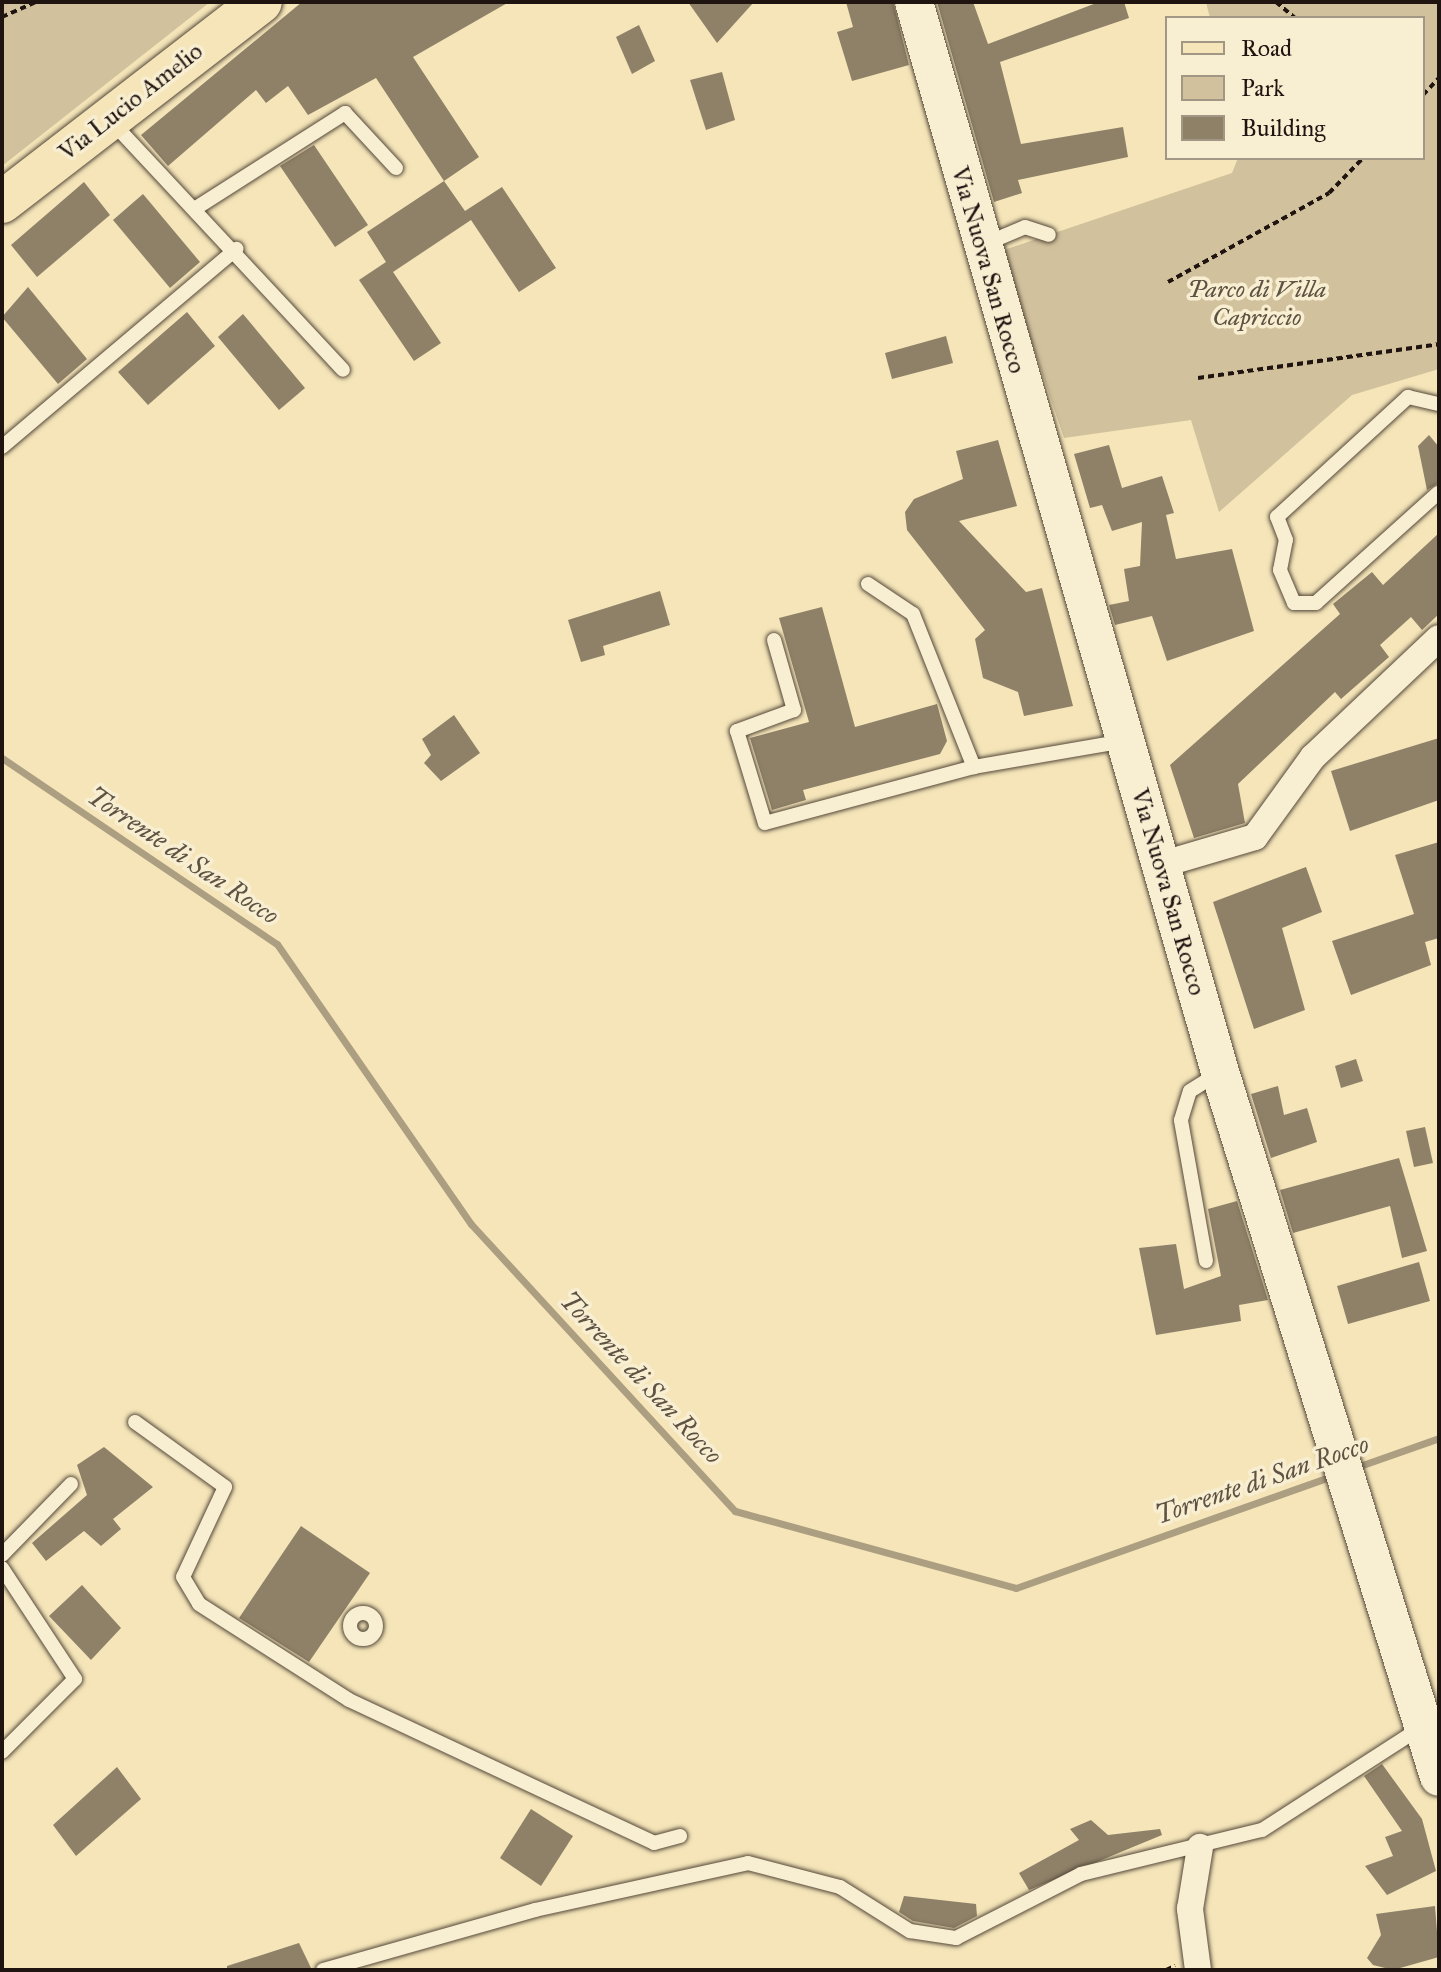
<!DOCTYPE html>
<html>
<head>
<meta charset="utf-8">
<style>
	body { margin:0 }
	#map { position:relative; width:1441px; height:1972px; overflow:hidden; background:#f5e5b9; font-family:"IM FELL Great Primer",serif }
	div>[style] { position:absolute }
	.green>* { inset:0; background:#d1c19c }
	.stream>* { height:7px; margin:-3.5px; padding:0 3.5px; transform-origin:3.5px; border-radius:3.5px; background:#ac9e80 }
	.building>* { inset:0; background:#8e8168 }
	.path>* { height:4px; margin-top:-2px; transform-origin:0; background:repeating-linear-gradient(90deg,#1f1410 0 6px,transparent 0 10px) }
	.roads { filter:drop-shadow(0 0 2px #54483a) drop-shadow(0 0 2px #54483a) }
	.lane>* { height:14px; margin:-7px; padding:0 7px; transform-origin:7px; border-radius:7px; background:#f8eed2 }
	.lane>.ring { margin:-7px; padding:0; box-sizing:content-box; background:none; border:14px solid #f8eed2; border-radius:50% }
	.street>* { height:26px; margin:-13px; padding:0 13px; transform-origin:13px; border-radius:13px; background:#f8eed2 }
	.secondary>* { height:38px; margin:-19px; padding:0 19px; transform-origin:19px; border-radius:19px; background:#f8eed2 }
	.primary>* { height:42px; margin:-21px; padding:0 21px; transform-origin:21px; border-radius:21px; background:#f5e5b9 }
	span { translate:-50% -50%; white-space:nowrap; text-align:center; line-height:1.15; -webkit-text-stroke:7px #f8eed2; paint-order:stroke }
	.street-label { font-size:24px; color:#1f1410 }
	.park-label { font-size:24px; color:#5d5141; font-style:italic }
	.water-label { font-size:26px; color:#5e5242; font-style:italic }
	.frame { position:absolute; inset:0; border:4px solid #1f1410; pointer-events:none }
	.legend { position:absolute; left:1165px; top:16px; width:260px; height:144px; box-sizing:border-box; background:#f8eed2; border:2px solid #a19784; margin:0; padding:10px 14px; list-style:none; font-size:24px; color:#1f1410 }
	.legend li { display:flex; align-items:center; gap:16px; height:40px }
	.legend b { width:40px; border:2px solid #a19784 }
</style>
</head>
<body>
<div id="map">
	<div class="green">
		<div style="clip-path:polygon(2px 2px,210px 2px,2px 166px)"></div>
		<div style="clip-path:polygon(1206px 2px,1439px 2px,1439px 369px,1352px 395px,1219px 512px,1191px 420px,1064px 438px,1001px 251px,1232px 173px,1238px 158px,1423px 158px,1423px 18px,1210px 18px)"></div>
	</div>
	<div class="stream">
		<div style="left:2px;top:758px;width:332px;rotate:34.1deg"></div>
		<div style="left:277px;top:944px;width:341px;rotate:55.3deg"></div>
		<div style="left:471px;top:1224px;width:390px;rotate:47.4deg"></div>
		<div style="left:735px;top:1511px;width:291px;rotate:15.3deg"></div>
		<div style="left:1016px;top:1588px;width:338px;rotate:-19.5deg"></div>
		<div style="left:1354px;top:1468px;width:90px;rotate:-19.4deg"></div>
	</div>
	<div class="building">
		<div style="clip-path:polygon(302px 2px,509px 2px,413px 57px,479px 157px,444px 181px,376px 78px,308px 115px,288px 86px,266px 103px,256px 90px,168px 166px,141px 135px)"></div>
		<div style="clip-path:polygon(688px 2px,754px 2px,717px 43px)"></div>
		<div style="clip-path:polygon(846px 2px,893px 2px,909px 65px,852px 81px,837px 32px,853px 27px)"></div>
		<div style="clip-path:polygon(937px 2px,973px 2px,988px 44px,1099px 2px,1124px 2px,1129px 18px,1000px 62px,1021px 144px,1123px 127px,1128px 157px,1018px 180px,1022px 193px,994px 202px)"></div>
		<div style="clip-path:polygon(639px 25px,655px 61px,632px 74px,616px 37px)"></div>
		<div style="clip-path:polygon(722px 72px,735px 120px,706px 130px,690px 80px)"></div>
		<div style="clip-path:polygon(314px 145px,368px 225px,335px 247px,280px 166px)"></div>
		<div style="clip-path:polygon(444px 181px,465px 211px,502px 187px,556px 268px,519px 292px,471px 220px,393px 272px,441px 343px,414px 361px,359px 280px,386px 262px,367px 232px)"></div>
		<div style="clip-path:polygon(84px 182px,110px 215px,37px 277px,11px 245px)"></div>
		<div style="clip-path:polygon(143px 194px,200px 262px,170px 288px,113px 220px)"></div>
		<div style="clip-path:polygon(28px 287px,87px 359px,58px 384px,2px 317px)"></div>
		<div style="clip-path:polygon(187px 312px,215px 346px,148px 405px,118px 372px)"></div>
		<div style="clip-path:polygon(243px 314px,305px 388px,279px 410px,218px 337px)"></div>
		<div style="clip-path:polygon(946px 336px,953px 363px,892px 379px,885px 353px)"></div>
		<div style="clip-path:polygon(1429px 435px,1439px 447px,1439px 483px,1427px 490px,1418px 446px)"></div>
		<div style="clip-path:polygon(998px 440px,1017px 506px,959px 521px,1026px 592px,1042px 588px,1073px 706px,1024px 716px,1018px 692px,983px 678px,975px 639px,985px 630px,907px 530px,905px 512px,914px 499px,963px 479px,956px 451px)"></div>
		<div style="clip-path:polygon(1109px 445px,1122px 488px,1162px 476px,1174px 513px,1166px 515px,1176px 559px,1232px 549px,1254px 631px,1167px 661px,1152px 616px,1115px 625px,1109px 605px,1129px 601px,1124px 569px,1140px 566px,1142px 522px,1112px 531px,1102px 505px,1090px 508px,1074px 454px)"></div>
		<div style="clip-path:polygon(1439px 533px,1439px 614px,1422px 630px,1411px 617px,1380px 645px,1389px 657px,1341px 699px,1335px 692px,1238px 784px,1245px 823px,1194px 838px,1170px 765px,1340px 614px,1333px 604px,1372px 572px,1383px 585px)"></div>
		<div style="clip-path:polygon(660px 591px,670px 625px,603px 646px,605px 655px,581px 662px,568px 620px)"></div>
		<div style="clip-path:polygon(822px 607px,855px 727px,937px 704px,947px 741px,940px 754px,803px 790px,806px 800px,772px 810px,750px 738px,809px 722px,779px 618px)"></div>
		<div style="clip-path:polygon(454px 715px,480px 753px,441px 781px,424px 763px,431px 755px,422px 739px)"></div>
		<div style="clip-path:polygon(1439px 738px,1439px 800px,1350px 831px,1331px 771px)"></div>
		<div style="clip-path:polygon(1439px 842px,1439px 938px,1425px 942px,1431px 965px,1351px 995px,1332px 941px,1414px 914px,1395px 855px)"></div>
		<div style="clip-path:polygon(1306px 867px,1322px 912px,1282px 928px,1305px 1010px,1254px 1029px,1213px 902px)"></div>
		<div style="clip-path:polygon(1356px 1059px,1363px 1081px,1341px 1088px,1335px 1066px)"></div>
		<div style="clip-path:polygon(1278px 1086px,1284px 1115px,1307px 1108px,1317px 1142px,1271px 1158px,1251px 1094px)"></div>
		<div style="clip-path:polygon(1425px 1127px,1433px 1163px,1414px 1167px,1406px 1131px)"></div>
		<div style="clip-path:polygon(1399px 1158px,1427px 1251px,1402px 1258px,1390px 1206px,1293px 1233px,1280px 1190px)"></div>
		<div style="clip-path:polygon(1237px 1201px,1268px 1300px,1239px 1305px,1241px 1321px,1156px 1335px,1139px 1248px,1176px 1244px,1184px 1289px,1221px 1276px,1208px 1209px)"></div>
		<div style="clip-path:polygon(1419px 1262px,1430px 1301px,1348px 1324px,1337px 1286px)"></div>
		<div style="clip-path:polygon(104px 1447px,153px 1487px,113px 1519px,121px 1529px,101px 1546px,84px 1531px,46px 1561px,32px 1543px,87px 1495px,77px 1465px)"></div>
		<div style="clip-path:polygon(301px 1526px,370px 1573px,309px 1662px,239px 1618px)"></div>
		<div style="clip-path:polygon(82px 1585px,121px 1628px,91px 1660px,49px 1616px)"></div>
		<div style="clip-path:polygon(1382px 1764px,1422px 1819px,1436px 1871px,1387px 1895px,1365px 1866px,1393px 1856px,1385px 1837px,1402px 1831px,1364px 1776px)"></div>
		<div style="clip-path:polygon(117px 1767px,141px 1799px,76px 1856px,53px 1825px)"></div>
		<div style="clip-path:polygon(531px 1809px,573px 1836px,541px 1886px,500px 1858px)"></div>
		<div style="clip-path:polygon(1091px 1820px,1108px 1835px,1160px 1829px,1162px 1835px,1029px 1890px,1019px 1873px,1079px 1840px,1070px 1829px)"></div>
		<div style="clip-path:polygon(904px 1896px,976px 1904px,977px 1916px,954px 1928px,913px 1921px,899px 1912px)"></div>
		<div style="clip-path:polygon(1435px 1906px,1439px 1957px,1393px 1970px,1373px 1965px,1367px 1958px,1381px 1935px,1376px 1914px)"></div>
		<div style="clip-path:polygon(299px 1943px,312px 1970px,227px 1970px,227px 1966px)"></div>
	</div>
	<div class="path">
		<div style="left:1276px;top:2px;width:25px;rotate:40deg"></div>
		<div style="left:2px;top:17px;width:36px;rotate:-24deg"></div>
		<div style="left:1423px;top:95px;width:23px;rotate:-47deg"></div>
		<div style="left:1168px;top:282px;width:184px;rotate:-28.9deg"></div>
		<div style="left:1329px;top:193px;width:49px;rotate:-45.8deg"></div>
		<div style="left:1198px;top:378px;width:243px;rotate:-8deg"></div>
		<div style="left:1166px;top:1970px;width:10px;rotate:-24deg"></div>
	</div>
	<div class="roads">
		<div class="lane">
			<div style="left:111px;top:121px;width:340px;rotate:47deg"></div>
			<div style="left:196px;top:208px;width:177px;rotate:-32.5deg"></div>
			<div style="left:345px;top:113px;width:75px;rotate:47.2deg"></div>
			<div style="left:985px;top:244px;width:43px;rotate:-23deg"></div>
			<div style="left:1025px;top:227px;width:25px;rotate:18deg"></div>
			<div style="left:2px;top:447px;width:307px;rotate:-40.2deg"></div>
			<div style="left:1438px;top:493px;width:164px;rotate:138deg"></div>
			<div style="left:1316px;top:603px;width:22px;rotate:180deg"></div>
			<div style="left:1294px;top:603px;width:36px;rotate:-113deg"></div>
			<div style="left:1280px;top:570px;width:31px;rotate:-79deg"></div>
			<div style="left:1286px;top:540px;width:25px;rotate:-111deg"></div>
			<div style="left:1277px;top:517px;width:178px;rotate:-42.5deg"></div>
			<div style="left:1408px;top:397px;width:32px;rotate:13deg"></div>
			<div style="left:868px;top:584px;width:54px;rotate:33.7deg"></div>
			<div style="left:913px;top:614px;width:165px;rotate:68.3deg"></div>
			<div style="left:974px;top:767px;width:153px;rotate:-9.8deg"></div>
			<div style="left:774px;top:640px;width:73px;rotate:74.1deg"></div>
			<div style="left:794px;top:710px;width:61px;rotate:159.8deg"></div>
			<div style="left:737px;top:731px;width:96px;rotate:73.1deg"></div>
			<div style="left:765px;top:823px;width:216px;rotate:-15deg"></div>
			<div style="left:1206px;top:1261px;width:143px;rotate:-100.1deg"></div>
			<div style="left:1181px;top:1120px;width:30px;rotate:-73deg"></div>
			<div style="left:1190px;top:1091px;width:34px;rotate:-32deg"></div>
			<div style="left:135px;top:1422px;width:111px;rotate:35.8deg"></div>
			<div style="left:225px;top:1487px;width:99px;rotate:115deg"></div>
			<div style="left:183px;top:1577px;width:31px;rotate:59deg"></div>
			<div style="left:199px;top:1604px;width:178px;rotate:32.6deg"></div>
			<div style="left:349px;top:1700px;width:337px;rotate:25.1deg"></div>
			<div style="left:654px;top:1843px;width:27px;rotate:-15deg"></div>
			<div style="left:2px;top:1555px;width:99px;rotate:-45.8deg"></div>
			<div style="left:2px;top:1568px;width:133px;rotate:56.7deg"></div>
			<div style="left:75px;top:1679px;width:103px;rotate:135deg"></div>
			<div class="ring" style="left:350px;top:1613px;width:12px;height:12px"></div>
			<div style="left:323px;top:1970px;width:220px;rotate:-15.8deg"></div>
			<div style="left:535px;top:1910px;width:218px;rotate:-12.4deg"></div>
			<div style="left:748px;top:1863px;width:95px;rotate:14.6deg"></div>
			<div style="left:840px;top:1887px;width:83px;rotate:32.2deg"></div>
			<div style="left:910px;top:1931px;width:47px;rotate:8.7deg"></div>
			<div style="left:956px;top:1938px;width:140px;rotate:-27.1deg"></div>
			<div style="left:1081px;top:1874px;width:186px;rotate:-13.7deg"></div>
			<div style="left:1262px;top:1830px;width:188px;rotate:-32.8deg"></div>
		</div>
		<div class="street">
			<div style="left:1160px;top:865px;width:99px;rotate:-16.4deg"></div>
			<div style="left:1255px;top:837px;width:99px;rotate:-54.1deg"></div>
			<div style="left:1313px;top:757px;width:173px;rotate:-43.4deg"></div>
			<div style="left:1198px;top:1970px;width:62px;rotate:-97.5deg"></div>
			<div style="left:1190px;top:1909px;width:63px;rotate:-80.8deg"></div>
		</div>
		<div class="secondary">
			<div style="left:914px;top:2px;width:1113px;rotate:74.04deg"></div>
			<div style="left:1220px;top:1072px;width:738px;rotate:72.74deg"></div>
		</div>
		<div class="primary">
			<div style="left:2px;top:202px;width:327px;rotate:-37.7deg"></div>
		</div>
	</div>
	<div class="street-label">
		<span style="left:131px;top:102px;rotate:-38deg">Via Lucio Amelio</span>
		<span style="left:988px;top:270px;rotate:74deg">Via Nuova San Rocco</span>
		<span style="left:1168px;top:892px;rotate:74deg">Via Nuova San Rocco</span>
	</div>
	<div class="park-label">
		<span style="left:1257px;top:304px">Parco di Villa<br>Capriccio</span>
	</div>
	<div class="water-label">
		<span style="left:183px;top:856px;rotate:34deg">Torrente di San Rocco</span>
		<span style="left:641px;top:1378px;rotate:47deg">Torrente di San Rocco</span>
		<span style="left:1262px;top:1480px;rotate:-19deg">Torrente di San Rocco</span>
	</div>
	<div class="frame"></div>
	<ul class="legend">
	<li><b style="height:10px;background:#f5e5b9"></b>Road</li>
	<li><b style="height:22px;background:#d1c19c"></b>Park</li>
	<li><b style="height:22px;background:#8e8168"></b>Building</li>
	</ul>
</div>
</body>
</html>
